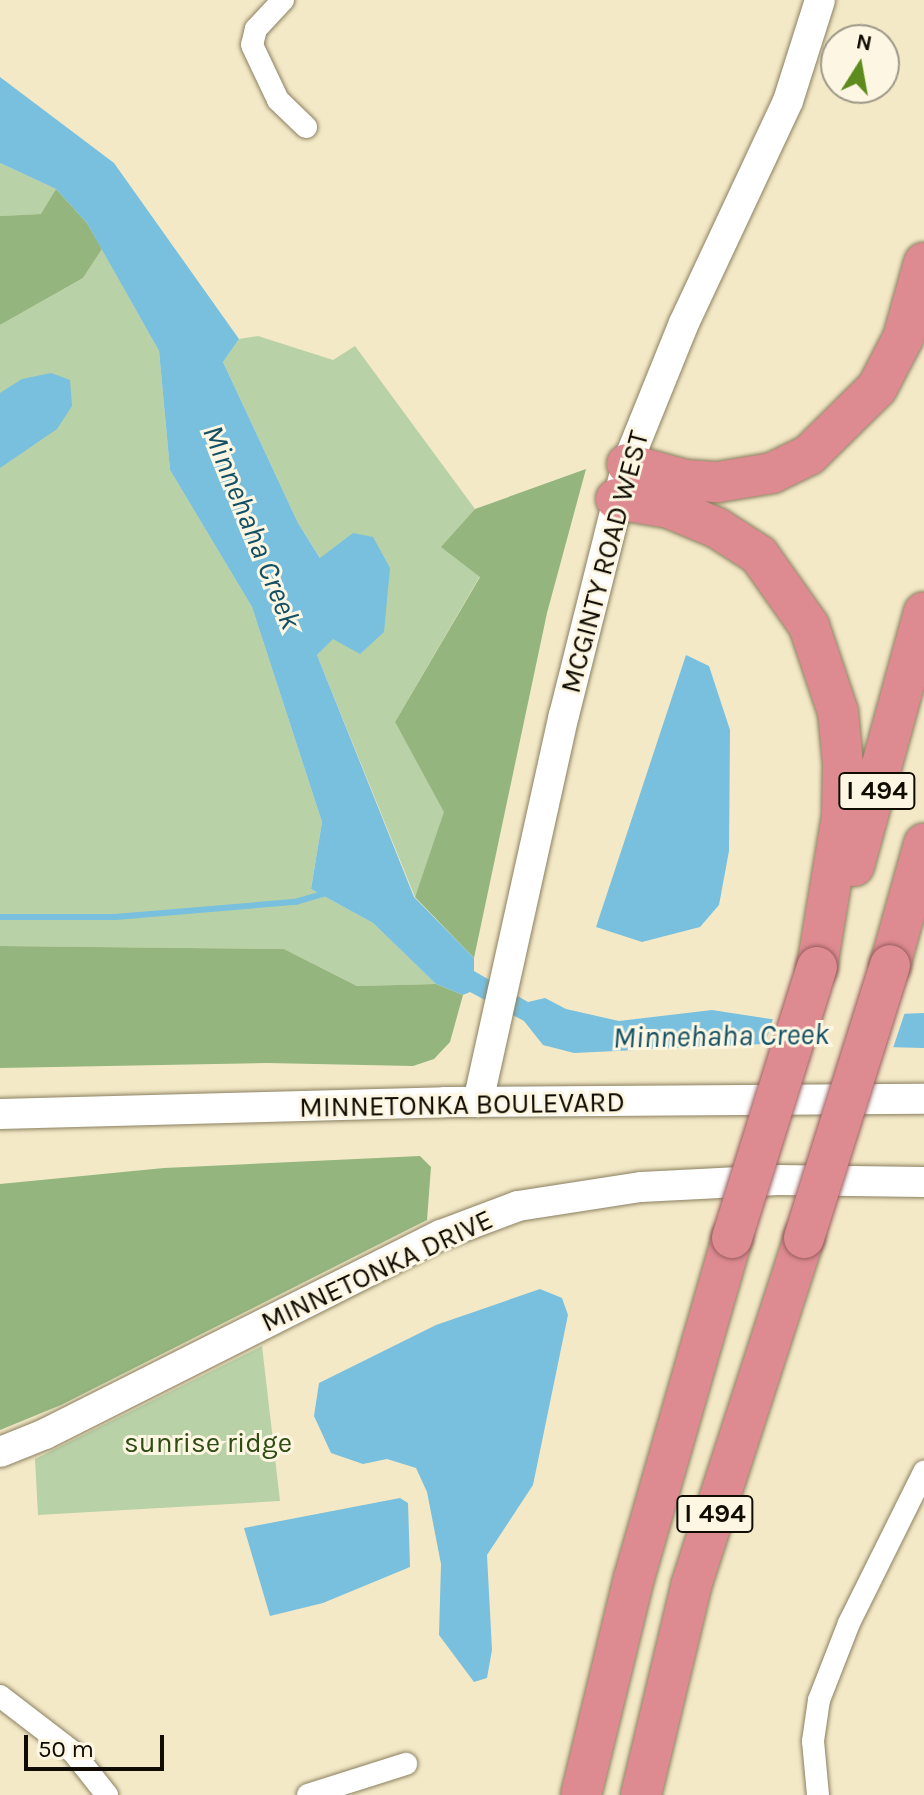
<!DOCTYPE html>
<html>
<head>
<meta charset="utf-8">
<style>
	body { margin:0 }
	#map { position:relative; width:924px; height:1795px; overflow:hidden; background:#f4e9c7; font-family:Karla,sans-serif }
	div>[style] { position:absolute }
	.green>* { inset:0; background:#b8d1a7 }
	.forest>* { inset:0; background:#94b57e }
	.water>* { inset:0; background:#78c0de }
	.pier>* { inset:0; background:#f4e9c7 }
	.stream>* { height:6px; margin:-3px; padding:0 3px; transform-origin:3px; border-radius:3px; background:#78c0de }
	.roads { filter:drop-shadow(0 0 2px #8a8061) drop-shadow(0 0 2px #8a8061) }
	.street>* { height:22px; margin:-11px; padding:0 11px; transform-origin:11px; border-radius:11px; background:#fff }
	.secondary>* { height:30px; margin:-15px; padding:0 15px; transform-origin:15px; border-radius:15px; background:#fff }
	.highway>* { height:40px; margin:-20px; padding:0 20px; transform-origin:20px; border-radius:20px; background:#de8a91 }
	.bridges { filter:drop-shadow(0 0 2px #965e5f) drop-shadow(0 0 2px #965e5f) }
	.highway-bridge>* { height:40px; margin:-20px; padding:0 20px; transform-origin:20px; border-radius:20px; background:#de8a91 }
	span { translate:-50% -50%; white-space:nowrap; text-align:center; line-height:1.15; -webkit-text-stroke:6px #fdf6e2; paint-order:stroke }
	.shield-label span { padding:2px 6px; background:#fdf6e2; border:2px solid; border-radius:6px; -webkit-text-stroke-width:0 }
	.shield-label { font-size:26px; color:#100c02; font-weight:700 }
	.street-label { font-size:28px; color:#100c02 }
	.park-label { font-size:28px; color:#2e4c13 }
	.water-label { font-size:30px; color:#135064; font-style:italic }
	.north { position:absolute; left:820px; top:24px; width:80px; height:80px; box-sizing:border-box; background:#fdf6e2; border:2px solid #9e9888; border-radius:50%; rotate:11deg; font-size:22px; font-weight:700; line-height:32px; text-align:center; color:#100c02 }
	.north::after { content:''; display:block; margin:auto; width:28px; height:36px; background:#5d8b1e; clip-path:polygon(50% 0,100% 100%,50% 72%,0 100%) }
	.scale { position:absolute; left:24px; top:1735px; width:140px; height:36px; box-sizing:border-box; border:4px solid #100c02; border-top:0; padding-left:10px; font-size:24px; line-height:28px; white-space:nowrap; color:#100c02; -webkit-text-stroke:6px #fdf6e2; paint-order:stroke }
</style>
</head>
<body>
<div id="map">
	<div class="green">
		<div style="clip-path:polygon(0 163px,56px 189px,42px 214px,0 216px)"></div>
		<div style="clip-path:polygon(102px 249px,159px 351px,170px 470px,252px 607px,322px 822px,311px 889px,373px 923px,436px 984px,357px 986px,284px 949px,0 946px,0 325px,83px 278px)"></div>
		<div style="clip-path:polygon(258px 336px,333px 360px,355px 346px,475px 509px,442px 547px,480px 576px,395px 722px,445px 812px,415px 897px,317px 655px,333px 638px,321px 559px,298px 523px,223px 362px,239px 339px)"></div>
		<div style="clip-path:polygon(262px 1346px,280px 1501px,38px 1515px,35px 1459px)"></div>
	</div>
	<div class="forest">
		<div style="clip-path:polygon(56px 189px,87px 223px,102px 249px,83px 278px,0 325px,0 216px,41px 214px)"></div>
		<div style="clip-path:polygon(586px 469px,547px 613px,474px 958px,415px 897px,444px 812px,395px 722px,480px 577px,441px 547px,475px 509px)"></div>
		<div style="clip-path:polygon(0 946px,284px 949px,357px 986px,436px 984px,463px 995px,450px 1042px,434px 1059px,413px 1066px,267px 1063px,0 1068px)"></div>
		<div style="clip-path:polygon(420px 1156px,431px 1167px,427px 1220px,61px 1405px,0 1430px,0 1184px,164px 1168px)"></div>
	</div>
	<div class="water">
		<div style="clip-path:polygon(0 77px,114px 163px,239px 339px,223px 362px,298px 523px,320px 558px,353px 533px,373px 537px,390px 568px,384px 632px,360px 654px,333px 639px,317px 655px,414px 897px,474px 958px,474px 971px,528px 1002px,545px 998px,566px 1009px,619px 1021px,712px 1010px,771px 1019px,924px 1013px,924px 1048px,764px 1044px,574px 1053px,543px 1045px,524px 1021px,470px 992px,463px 995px,436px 984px,373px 923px,311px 889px,322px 822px,252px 607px,170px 470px,159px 351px,87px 223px,56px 189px,0 163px)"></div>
		<div style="clip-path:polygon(51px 373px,70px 380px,72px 406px,57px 429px,0 468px,0 393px,22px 379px)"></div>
		<div style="clip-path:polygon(686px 655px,709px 666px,730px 730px,729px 851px,719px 905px,700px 927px,642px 942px,596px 927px)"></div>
		<div style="clip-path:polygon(540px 1289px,562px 1298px,568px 1315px,533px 1485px,487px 1555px,492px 1650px,487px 1678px,474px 1682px,439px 1635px,441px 1564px,427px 1492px,416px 1468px,387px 1459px,363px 1464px,331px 1453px,314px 1416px,319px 1383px,436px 1325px)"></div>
		<div style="clip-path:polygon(400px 1498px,408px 1503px,410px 1567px,323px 1603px,270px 1616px,244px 1528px)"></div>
	</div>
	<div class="pier">
		<div style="clip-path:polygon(905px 1012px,892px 1051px,764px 1048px,774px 1015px)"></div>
	</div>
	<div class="stream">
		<div style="left:0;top:917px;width:115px"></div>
		<div style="left:115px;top:917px;width:181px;rotate:-4.8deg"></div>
		<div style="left:295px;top:902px;width:32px;rotate:-16deg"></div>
	</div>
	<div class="roads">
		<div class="street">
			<div style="left:283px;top:0;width:40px;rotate:133deg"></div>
			<div style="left:256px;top:29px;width:16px;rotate:104deg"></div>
			<div style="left:252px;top:45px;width:61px;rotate:64.7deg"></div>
			<div style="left:278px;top:100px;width:39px;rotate:44deg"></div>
			<div style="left:0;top:1696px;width:92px;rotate:37.5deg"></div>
			<div style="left:73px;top:1752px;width:55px;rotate:51.7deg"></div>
			<div style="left:308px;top:1795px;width:103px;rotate:-17.6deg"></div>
			<div style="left:818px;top:1795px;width:54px;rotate:-95.3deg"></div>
			<div style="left:813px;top:1741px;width:41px;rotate:-81.7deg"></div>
			<div style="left:819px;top:1700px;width:83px;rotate:-68.7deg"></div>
			<div style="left:849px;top:1623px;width:169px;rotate:-63.6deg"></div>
		</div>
		<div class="secondary">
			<div style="left:478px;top:1102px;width:396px;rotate:-77.5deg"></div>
			<div style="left:564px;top:715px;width:259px;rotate:-75.9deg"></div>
			<div style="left:627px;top:464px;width:152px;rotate:-68deg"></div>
			<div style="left:684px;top:323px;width:245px;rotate:-64.9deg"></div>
			<div style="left:788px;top:101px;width:106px;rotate:-72.4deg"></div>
			<div style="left:0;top:1114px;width:445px;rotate:-1.5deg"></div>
			<div style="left:445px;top:1102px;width:479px;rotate:-0.4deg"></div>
			<div style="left:0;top:1452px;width:48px;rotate:-21.8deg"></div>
			<div style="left:45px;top:1434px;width:443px;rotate:-26.7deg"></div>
			<div style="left:441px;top:1235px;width:82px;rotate:-20.6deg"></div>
			<div style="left:518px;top:1206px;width:124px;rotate:-8.8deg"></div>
			<div style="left:641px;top:1187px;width:137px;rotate:-2.9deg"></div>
			<div style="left:778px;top:1180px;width:146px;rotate:0.8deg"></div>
		</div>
		<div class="highway">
			<div style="left:627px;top:464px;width:61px;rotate:15.2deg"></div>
			<div style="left:686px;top:480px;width:32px;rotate:4deg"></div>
			<div style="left:718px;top:482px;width:55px;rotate:-9.5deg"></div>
			<div style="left:772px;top:473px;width:41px;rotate:-25.9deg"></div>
			<div style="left:809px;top:455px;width:95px;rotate:-44.6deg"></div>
			<div style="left:877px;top:388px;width:56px;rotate:-62.5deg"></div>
			<div style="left:903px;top:338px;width:78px;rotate:-74.4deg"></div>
			<div style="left:616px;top:499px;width:54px;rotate:9.6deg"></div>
			<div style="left:669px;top:508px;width:52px;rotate:22.6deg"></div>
			<div style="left:717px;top:528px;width:50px;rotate:32.7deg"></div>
			<div style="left:759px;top:555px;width:87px;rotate:54.8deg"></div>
			<div style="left:809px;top:626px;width:91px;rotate:71.4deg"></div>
			<div style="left:838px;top:712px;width:52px;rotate:84.5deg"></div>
			<div style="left:843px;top:764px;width:52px;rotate:91.1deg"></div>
			<div style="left:842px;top:816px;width:153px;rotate:99.4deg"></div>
			<div style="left:854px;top:866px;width:263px;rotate:-74.6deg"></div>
			<div style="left:890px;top:965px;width:126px;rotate:-74.3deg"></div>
			<div style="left:581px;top:1795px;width:223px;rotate:-76.3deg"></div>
			<div style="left:634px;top:1578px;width:354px;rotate:-73.9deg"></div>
			<div style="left:641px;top:1795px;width:215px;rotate:-76.5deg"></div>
			<div style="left:691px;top:1586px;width:366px;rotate:-72deg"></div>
		</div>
	</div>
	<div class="bridges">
		<div class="highway-bridge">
			<div style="left:732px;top:1238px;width:284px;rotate:-72.6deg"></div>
			<div style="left:804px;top:1238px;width:286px;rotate:-72.5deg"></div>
		</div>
	</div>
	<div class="shield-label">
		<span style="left:877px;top:791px">I 494</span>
		<span style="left:715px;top:1514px">I 494</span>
	</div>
	<div class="street-label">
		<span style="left:605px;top:562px;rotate:-75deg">MCGINTY ROAD WEST</span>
		<span style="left:462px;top:1105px;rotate:-1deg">MINNETONKA BOULEVARD</span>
		<span style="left:377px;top:1271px;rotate:-25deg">MINNETONKA DRIVE</span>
	</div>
	<div class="park-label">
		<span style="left:208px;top:1443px">sunrise ridge</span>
	</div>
	<div class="water-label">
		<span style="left:252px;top:527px;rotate:68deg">Minnehaha Creek</span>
		<span style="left:721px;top:1036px;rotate:-1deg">Minnehaha Creek</span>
	</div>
	<div class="north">N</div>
	<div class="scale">50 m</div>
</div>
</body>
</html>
